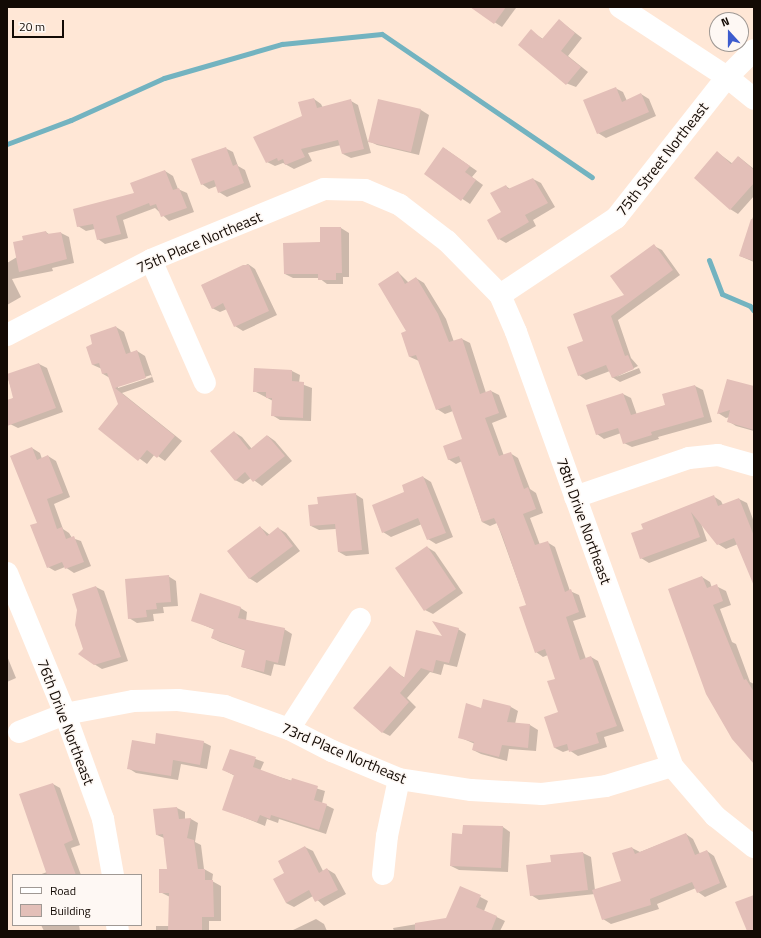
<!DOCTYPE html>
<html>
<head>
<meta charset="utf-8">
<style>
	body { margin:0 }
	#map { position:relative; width:761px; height:938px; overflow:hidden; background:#ffe7d6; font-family:"Titillium Web",sans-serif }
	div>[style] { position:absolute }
	.shadow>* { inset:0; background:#0003 }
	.stream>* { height:5px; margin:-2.5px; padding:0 2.5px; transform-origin:2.5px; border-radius:2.5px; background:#73b3c0 }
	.building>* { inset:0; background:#e3bfb8 }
	.minor>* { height:22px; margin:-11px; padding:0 11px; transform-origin:11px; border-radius:11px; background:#fff }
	span { translate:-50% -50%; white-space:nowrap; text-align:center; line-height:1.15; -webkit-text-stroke:3px #fef8f4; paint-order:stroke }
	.street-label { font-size:15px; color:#130a04 }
	.frame { position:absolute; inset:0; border:8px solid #130a04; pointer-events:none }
	.legend { position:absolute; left:12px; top:874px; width:130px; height:52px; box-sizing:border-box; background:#fef8f4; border:1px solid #a09994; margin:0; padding:5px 7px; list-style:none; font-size:12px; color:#130a04 }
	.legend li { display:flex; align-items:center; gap:8px; height:20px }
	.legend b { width:20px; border:1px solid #a09994 }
	.north { position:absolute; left:709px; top:12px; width:40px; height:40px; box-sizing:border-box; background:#fef8f4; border:1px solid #a09994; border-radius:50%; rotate:339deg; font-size:11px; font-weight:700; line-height:16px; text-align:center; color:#130a04 }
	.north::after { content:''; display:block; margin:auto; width:14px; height:18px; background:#3d5cce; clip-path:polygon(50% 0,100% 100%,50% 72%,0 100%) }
	.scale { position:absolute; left:12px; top:20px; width:52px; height:18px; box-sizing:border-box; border:2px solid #130a04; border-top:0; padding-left:5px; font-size:12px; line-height:14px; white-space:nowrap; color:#130a04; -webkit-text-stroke:3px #fef8f4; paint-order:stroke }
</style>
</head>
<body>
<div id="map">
	<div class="shadow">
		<div style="clip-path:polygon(471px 7px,514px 7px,516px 8px,502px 27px)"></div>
		<div style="clip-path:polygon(559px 20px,582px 38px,568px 56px,588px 72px,576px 87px,563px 82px,531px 31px,543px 39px)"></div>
		<div style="clip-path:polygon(615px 88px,623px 92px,627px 101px,641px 94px,649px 99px,656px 116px,606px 138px,598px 133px)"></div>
		<div style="clip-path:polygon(314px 99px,321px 104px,323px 108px,351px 101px,358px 105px,371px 153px,351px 158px,343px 154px,341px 145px,308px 153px,312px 161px,294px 169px,283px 163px,275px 166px,267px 162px,303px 117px)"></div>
		<div style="clip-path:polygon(379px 100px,421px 110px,429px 115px,419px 155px,377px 145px,369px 141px)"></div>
		<div style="clip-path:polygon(225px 148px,233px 152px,238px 166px,245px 170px,251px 187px,227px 197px,219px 192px,217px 186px,209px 189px,202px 184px)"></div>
		<div style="clip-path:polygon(444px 148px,477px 171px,472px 177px,483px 185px,470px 204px,425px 174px)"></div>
		<div style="clip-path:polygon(717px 152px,733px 164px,739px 157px,754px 169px,754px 196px,738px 214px,730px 209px)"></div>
		<div style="clip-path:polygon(165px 171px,173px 176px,178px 189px,187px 193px,194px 212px,169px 221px,155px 208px,123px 220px,128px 238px,105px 244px,98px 239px,95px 229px,86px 231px,78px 226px,135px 193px)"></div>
		<div style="clip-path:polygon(533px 179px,541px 183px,555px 207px,533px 220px,536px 226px,506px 243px,499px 239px,506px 186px,510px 189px)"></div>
		<div style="clip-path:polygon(754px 214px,754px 262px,740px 256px)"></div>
		<div style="clip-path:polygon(341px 228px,349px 233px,349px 277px,343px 277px,343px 284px,327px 284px,319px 278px,293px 278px,285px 274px)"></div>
		<div style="clip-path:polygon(46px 232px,50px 235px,61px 233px,69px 237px,74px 263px,52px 268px,53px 271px,12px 279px,21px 297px,7px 305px,7px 263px,17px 257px,24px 240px)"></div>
		<div style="clip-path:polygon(654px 246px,662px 250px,680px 275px,618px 320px,631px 358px,638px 366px,616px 377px,639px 368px,641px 373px,620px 382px,612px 377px,610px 371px,586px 380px,579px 375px,584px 342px,626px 295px)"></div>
		<div style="clip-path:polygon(248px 264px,255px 269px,277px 315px,243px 331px,235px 326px,227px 309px,220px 312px,212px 308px,202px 285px)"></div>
		<div style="clip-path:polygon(398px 272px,409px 283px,416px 278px,424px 283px,446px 319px,454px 342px,462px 339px,470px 343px,486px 393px,491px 391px,499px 395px,507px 417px,492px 423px,504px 456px,510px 453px,518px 458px,530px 489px,536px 493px,543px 513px,530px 518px,540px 545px,547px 542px,555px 547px,570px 591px,579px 595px,586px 617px,573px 621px,586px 659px,591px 657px,598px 661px,624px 731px,604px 737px,607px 747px,578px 756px,569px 750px,563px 752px,555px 748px,560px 713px,557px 679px,548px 655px,543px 657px,536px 652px,527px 606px,497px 523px,490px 526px,482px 522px,462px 461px,456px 464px,448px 459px,464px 439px,453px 411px,445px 414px,437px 409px,419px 361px,410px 357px,402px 334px,408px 332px)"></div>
		<div style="clip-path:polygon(evenodd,116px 327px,124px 332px,131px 353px,137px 351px,145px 356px,154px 382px,122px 393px,182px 441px,165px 461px,155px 454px,147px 464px,100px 429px,119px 404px,110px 378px,103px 374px,102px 369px,93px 365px,94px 345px,116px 327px,151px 375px,152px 377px,118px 388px,118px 386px,151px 375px)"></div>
		<div style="clip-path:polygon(39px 364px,47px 368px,63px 412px,18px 428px,10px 424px,7px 414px,7px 401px,14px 398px,7px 375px)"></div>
		<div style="clip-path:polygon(292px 371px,300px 375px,299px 383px,312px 388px,311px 421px,280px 420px,272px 415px,273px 401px,254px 391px)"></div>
		<div style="clip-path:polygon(695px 386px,703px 390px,712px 422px,658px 437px,659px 439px,632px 447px,624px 443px,621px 433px,604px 439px,597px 434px,623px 394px,631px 398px,637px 415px,666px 405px,663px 395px)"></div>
		<div style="clip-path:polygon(754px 387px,754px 431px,736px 426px,728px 421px,730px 417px,726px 418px,718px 413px)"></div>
		<div style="clip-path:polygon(234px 432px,242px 437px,252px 449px,268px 436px,275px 441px,292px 461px,262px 486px,251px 478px,243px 484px,235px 480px)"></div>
		<div style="clip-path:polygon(32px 448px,40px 453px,42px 459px,48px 456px,56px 461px,70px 497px,54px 504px,63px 529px,69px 533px,72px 538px,81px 541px,91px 566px,74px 573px,65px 567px,55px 571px,48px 567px,38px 523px)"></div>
		<div style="clip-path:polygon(423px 477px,431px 482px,453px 537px,436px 544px,428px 539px,422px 524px,391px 537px,383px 532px,406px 492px)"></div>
		<div style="clip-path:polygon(355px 494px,363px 499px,369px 554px,346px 556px,339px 552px,336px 529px,319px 530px,311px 526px,319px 505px)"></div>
		<div style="clip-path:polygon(713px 496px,721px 501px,723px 505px,739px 499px,747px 503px,754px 522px,754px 572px,738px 544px,726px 549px,718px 544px,701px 523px,707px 541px,649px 563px,641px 558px,644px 530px)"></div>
		<div style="clip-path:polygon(260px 527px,270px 535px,278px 528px,286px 533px,300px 551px,257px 583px,249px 578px)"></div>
		<div style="clip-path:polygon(427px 547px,435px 552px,463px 593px,433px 614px,425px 610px)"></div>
		<div style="clip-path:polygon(168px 576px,176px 581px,178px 606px,163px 607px,164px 613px,153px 614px,154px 621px,137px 623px,129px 618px)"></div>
		<div style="clip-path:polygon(702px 577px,710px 582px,712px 588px,718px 587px,726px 591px,731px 605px,720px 609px,732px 642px,736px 644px,750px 682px,754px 684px,754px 762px)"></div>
		<div style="clip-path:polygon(96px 587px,104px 591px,128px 661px,102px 669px,94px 664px,85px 649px)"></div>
		<div style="clip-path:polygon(239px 607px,247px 612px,246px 621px,284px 629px,292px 634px,285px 666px,274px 664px,271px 676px,242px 667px,246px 651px,220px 642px,212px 638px,215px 630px,192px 620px)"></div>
		<div style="clip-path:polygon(458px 629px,466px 634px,457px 667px,444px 664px,441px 675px,430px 672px,407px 698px,416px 707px,390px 736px,382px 732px,390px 668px,405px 678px,444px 638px)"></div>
		<div style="clip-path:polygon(7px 656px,16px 678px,7px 682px)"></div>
		<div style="clip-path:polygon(511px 707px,518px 711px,515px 724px,530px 725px,538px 730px,536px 751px,509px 749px,507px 761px,481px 754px,473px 750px,475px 744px,459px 737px,481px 709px)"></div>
		<div style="clip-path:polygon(203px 742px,211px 746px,207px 769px,181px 764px,178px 780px,136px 773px,128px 768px,155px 745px)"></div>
		<div style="clip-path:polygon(230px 750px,264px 762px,260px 771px,325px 791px,322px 803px,334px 809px,326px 834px,279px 819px,278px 823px,267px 819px,265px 826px,223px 809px,235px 776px,224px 770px)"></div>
		<div style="clip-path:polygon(53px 784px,60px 788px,80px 845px,71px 848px,81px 875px,39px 875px,47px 872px)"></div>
		<div style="clip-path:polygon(177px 808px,185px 812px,185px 819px,191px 819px,198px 823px,195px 842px,201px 845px,204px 869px,213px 874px,212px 881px,221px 886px,221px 921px,209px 921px,209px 931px,156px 931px,156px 926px,169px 926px,170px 897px,160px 892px,168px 870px,164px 838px,157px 835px)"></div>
		<div style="clip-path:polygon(503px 827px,510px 832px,508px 872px,459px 870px,451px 866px,463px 835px)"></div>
		<div style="clip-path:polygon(686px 834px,693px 839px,700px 854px,707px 851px,714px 856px,727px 887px,705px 897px,698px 892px,696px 888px,657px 904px,659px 909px,611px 924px,603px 919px,595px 894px,539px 900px,531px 895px,552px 863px,583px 853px,591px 857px,595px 890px,622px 882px,632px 848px,640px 852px)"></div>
		<div style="clip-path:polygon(305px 847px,313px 851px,323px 871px,327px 869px,335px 874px,346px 894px,324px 906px,313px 896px,294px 907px,286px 903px,286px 873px)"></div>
		<div style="clip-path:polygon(461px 887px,488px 901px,484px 911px,505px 921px,500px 931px,394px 931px,393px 928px,447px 919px)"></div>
		<div style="clip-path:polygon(316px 919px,324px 924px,327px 931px,291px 931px)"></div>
		<div style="clip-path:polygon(41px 925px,79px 925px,80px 931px,44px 931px)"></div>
	</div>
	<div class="stream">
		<div style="left:7px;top:144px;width:68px;rotate:-20.6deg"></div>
		<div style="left:71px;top:120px;width:102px;rotate:-24.3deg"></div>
		<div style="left:164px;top:78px;width:123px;rotate:-16.1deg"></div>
		<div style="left:282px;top:44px;width:100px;rotate:-5.7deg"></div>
		<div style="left:382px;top:34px;width:254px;rotate:34.3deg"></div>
		<div style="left:709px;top:260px;width:36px;rotate:69deg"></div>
		<div style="left:722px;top:294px;width:30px;rotate:23deg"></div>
		<div style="left:750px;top:306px;width:6px;rotate:51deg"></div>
	</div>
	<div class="building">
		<div style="clip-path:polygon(470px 7px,506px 7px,494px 24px)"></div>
		<div style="clip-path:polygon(559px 19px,575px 33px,561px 51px,581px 67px,566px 85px,518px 45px,531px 29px,542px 39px)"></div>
		<div style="clip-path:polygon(616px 87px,622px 102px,641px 93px,649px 112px,597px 134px,583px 100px)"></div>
		<div style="clip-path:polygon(314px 98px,317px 108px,351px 99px,364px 149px,342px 154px,338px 140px,301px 149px,305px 157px,285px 165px,283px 159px,278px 161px,277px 158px,266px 163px,253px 137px,302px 116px,298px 102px)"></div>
		<div style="clip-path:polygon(378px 99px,421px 109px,411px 152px,368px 142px)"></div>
		<div style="clip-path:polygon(226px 147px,233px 166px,237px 164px,244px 183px,218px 193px,214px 180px,201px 185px,191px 159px)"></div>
		<div style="clip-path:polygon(443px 147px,470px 166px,465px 172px,476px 180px,461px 201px,424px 174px)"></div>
		<div style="clip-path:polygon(717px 151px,731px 164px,738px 156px,754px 170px,754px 183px,730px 210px,694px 178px)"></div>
		<div style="clip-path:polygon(165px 170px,173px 190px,179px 188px,187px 208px,161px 217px,156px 204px,150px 206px,149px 203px,116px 216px,121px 234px,97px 240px,93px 224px,77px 227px,73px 209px,134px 193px,130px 183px)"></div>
		<div style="clip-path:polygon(533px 178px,548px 203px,525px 215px,529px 222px,498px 240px,487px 220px,501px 212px,490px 193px,506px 185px,508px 189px)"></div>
		<div style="clip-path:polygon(751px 219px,754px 220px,754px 261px,739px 256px)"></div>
		<div style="clip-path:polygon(320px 227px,341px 227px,342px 273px,336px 273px,336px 280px,318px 280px,318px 274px,284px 274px,283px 243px,320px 242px)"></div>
		<div style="clip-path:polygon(46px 231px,47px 234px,61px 232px,67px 259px,19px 272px,13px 242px,23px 240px,22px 236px)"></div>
		<div style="clip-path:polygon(654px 244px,673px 270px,611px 316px,625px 356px,628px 355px,634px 369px,612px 378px,606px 365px,578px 376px,567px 347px,583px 341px,573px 314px,624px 295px,610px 276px)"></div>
		<div style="clip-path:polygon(243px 265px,249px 265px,269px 311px,234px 327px,223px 303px,212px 309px,201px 285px)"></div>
		<div style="clip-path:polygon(398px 271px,405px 284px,416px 277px,438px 314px,449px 342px,462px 338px,480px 394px,491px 390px,499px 413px,485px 418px,499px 456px,511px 452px,524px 489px,528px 487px,536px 509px,523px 514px,535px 545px,548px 541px,565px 592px,571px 589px,579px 612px,566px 617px,580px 660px,591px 656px,617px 726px,596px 733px,599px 743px,569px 752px,567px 744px,554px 748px,544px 717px,558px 712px,547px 681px,555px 679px,545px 649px,535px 653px,519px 607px,526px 605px,502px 535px,494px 518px,482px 522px,459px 456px,448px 460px,443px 446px,462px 439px,450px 405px,436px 410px,416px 355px,409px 357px,401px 333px,406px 331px,378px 284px)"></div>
		<div style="clip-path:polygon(116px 326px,126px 354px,137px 350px,146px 378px,115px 388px,175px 436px,157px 458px,147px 450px,138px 461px,98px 429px,118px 404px,107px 373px,102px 374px,99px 363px,92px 365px,86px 347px,92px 344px,90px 335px)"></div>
		<div style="clip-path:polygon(39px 363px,56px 408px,7px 426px,7px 400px,13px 398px,7px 374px)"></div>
		<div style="clip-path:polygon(254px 368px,292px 370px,292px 381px,304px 382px,303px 418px,271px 416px,272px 398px,266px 398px,266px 392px,253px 392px)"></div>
		<div style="clip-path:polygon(727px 379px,754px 386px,754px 430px,727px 422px,730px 410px,717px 414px)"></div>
		<div style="clip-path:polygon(695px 385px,704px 417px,651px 432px,652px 435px,623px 444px,618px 428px,596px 435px,586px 405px,623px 393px,631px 415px,665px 405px,662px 394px)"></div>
		<div style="clip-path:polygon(234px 431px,249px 450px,267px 435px,285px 456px,253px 482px,245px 472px,235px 481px,210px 451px)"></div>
		<div style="clip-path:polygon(32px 447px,37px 460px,48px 455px,63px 493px,47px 499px,57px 529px,62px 527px,66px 539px,74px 536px,84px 562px,65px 569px,62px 562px,47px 568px,30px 525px,37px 523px,10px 456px)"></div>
		<div style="clip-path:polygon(423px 476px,446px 533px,427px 540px,418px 518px,382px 533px,372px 505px,404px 492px,402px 485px)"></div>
		<div style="clip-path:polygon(356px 493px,362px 550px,338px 552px,335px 524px,310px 526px,308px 505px,318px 504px,317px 497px)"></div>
		<div style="clip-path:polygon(714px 495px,718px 506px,739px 498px,754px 536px,754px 586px,734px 538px,717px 545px,691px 512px,700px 537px,640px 559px,631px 533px,643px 529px,641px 524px)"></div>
		<div style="clip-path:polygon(260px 526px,267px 536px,278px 527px,293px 546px,249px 579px,227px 551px)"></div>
		<div style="clip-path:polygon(427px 546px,456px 589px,424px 611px,395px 568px)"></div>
		<div style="clip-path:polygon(169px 575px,171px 602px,156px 603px,157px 609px,146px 610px,147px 617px,128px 619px,125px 579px)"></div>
		<div style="clip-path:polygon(702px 576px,707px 588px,717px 584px,723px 601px,713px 605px,744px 680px,746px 679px,754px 692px,754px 764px,732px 739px,706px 694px,668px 589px)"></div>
		<div style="clip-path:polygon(96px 586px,121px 657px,94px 665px,78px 654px,83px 649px,75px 625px,77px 610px,72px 594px)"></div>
		<div style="clip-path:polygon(200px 593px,241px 607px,238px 618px,285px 628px,278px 663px,266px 660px,264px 672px,241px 667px,245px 650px,211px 638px,214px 629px,191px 621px)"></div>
		<div style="clip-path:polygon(432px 621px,459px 628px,449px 663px,436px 660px,433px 672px,421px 668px,400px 693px,409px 702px,382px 733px,353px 708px,390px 666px,404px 678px,416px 630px,442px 636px)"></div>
		<div style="clip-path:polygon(483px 699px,511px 706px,507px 722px,530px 724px,528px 748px,502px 745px,499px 757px,472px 750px,474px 742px,458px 738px,466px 703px,481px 708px)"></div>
		<div style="clip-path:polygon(156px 733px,204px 741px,200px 765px,173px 760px,171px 776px,127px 769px,132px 740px,155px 744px)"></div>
		<div style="clip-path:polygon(230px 749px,256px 757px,253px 767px,291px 781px,292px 778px,318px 786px,314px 800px,327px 804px,319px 830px,271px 815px,270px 819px,260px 815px,257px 822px,222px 810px,234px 775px,222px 770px)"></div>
		<div style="clip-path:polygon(53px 783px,73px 840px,64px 844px,76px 875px,47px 875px,19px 794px)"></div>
		<div style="clip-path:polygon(177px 807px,179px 819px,191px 818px,187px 838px,194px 840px,198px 869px,205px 869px,205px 880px,213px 880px,214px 917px,202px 917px,202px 931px,168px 931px,169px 893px,159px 893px,159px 869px,167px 869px,163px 834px,156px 835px,153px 809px)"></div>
		<div style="clip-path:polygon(463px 825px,503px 826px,501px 868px,450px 866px,452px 833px,462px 834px)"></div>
		<div style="clip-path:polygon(686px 833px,695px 855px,707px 850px,720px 883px,697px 893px,692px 882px,650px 899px,651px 905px,602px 920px,592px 890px,621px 881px,612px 853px,632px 847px,635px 854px)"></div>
		<div style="clip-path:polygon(305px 846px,319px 873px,327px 868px,338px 890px,315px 902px,309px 890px,286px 903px,273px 879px,284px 873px,278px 861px)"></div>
		<div style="clip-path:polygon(583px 852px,588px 890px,530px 896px,526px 865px,551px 862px,550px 855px)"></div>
		<div style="clip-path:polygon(460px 886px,481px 895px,476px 907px,497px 916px,491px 931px,415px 931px,415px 923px,446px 918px)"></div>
		<div style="clip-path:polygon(754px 895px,754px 931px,747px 931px,735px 902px)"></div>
	</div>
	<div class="minor">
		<div style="left:620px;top:7px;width:128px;rotate:33.2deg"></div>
		<div style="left:727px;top:77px;width:35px;rotate:39deg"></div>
		<div style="left:151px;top:260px;width:134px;rotate:66.3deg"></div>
		<div style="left:500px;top:295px;width:139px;rotate:-33.6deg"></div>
		<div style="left:616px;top:218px;width:179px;rotate:-51.8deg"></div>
		<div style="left:727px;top:77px;width:38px;rotate:-45deg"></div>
		<div style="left:7px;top:335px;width:162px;rotate:-27.5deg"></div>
		<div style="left:151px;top:260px;width:187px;rotate:-22.3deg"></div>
		<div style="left:324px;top:189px;width:41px;rotate:1.4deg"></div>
		<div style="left:365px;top:190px;width:38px;rotate:23deg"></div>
		<div style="left:400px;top:205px;width:59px;rotate:37.5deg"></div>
		<div style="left:447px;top:241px;width:76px;rotate:45.5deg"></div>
		<div style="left:500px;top:295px;width:40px;rotate:66.6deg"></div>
		<div style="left:516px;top:332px;width:461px;rotate:70.2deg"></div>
		<div style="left:672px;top:766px;width:66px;rotate:49.3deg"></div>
		<div style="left:715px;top:816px;width:50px;rotate:38.5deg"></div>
		<div style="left:575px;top:497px;width:120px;rotate:-18.9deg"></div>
		<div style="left:689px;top:458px;width:29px;rotate:-6deg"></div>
		<div style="left:718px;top:455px;width:37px;rotate:16deg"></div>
		<div style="left:7px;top:573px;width:152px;rotate:67.6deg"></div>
		<div style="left:65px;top:714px;width:112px;rotate:70.1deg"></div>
		<div style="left:103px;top:819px;width:57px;rotate:79.9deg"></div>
		<div style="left:289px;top:729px;width:131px;rotate:-57.2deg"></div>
		<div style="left:19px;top:732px;width:49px;rotate:-21.4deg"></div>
		<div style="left:65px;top:714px;width:69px;rotate:-10.8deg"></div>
		<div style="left:133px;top:701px;width:45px;rotate:-1.3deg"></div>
		<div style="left:178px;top:700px;width:47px;rotate:7.3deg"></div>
		<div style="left:225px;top:706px;width:68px;rotate:19.8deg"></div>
		<div style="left:289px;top:729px;width:48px;rotate:27.1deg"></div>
		<div style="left:332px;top:751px;width:73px;rotate:22.7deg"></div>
		<div style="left:399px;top:779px;width:73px;rotate:8.7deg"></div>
		<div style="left:471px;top:790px;width:71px;rotate:3.2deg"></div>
		<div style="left:542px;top:794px;width:64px;rotate:-7.1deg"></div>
		<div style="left:606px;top:786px;width:69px;rotate:-16.9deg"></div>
		<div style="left:383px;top:874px;width:38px;rotate:-84deg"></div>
		<div style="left:387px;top:836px;width:58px;rotate:-78.1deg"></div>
		<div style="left:117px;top:925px;width:6px;rotate:81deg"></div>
	</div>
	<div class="street-label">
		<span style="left:662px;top:159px;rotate:-52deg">75th Street Northeast</span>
		<span style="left:199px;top:242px;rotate:-23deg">75th Place Northeast</span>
		<span style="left:584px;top:521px;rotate:70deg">78th Drive Northeast</span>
		<span style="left:66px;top:722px;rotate:69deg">76th Drive Northeast</span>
		<span style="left:344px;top:753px;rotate:23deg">73rd Place Northeast</span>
	</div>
	<div class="frame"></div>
	<ul class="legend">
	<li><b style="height:5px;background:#fff"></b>Road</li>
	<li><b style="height:11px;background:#e3bfb8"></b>Building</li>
	</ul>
	<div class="north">N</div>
	<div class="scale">20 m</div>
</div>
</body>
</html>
